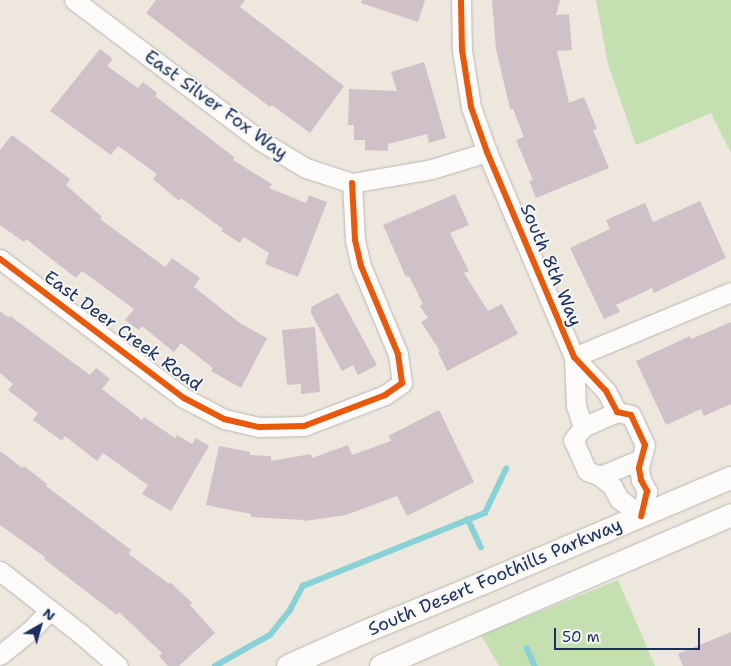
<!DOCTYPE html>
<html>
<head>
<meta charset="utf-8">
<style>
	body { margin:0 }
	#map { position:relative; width:731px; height:666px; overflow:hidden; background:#ede7dd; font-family:"Shantell Sans",sans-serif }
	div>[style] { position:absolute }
	.green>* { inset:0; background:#c4e0b1 }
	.stream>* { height:5.5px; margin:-2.75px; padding:0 2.75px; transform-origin:2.75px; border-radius:2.75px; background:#88d2d7 }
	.building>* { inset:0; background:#d0c0c7 }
	.roads { filter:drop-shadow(0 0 1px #b8b7b5) drop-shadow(0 0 1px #b8b7b5) }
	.minor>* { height:19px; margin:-9.5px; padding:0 9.5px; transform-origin:9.5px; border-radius:9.5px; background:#fcfbfa }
	.tertiary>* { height:22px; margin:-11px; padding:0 11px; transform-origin:11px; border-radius:11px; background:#fcfbfa }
	.cycleway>* { height:6px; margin:-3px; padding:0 3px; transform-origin:3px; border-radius:3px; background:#e8590c }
	span { translate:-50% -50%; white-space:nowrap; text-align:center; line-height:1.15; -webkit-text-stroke:4px #f6f6f2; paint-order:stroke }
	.street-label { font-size:18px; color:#1b2f5e }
	.north { position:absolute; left:15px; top:601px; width:50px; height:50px; -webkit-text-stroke:4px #f6f6f2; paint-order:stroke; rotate:38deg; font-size:14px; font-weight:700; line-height:20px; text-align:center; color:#1b2f5e }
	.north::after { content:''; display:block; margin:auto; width:18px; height:22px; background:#1b2f5e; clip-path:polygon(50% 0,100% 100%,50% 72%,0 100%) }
	.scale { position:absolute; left:554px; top:628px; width:146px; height:22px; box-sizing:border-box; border:2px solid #1b2f5e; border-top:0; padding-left:6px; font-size:15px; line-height:18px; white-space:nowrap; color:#1b2f5e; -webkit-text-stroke:4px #f6f6f2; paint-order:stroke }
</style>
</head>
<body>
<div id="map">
	<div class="green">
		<div style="clip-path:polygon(596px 0,731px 0,731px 153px,711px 113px,636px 145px,608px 64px)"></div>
		<div style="clip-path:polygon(618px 580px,655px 666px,499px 666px,481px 635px)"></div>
	</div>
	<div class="stream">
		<div style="left:468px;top:519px;width:31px;rotate:65deg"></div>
		<div style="left:527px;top:648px;width:20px;rotate:66deg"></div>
		<div style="left:215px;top:666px;width:63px;rotate:-29.4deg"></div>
		<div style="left:270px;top:635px;width:32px;rotate:-51deg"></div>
		<div style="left:290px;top:610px;width:27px;rotate:-62deg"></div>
		<div style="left:303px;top:586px;width:196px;rotate:-21.9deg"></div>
		<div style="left:485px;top:513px;width:49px;rotate:-64.5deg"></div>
	</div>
	<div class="building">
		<div style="clip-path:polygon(156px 0,245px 0,240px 7px,344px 86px,310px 133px,272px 105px,270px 107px,146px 13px)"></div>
		<div style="clip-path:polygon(362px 0,425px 0,418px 22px,361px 3px)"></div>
		<div style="clip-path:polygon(492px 0,560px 0,556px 15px,569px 14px,572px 50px,557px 51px,569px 103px,584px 97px,597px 129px,593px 130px,609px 168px,536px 198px,529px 181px,533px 180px,516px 140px,524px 137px,513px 109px,510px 109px,496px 49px)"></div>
		<div style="clip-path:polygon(100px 49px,113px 59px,107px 66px,138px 88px,143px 82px,157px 93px,155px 96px,234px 157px,233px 160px,272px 184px,269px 188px,306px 203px,309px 195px,327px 202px,298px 277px,265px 264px,269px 253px,244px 237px,240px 243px,221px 231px,223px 229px,181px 198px,179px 201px,153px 179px,157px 174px,118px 146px,111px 155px,50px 111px)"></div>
		<div style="clip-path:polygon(424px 62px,446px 138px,429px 143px,427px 134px,388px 144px,388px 151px,365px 150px,365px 140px,354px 140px,354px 125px,348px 125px,349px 89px,397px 91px,391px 72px)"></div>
		<div style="clip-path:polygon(12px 135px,70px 179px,66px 185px,102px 217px,100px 219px,165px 267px,172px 258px,200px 278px,194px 287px,241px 324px,267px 338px,241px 388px,211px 371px,213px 368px,181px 343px,174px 352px,142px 326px,139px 330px,125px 320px,134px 309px,82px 271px,76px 278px,26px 239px,24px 242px,0 225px,0 150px)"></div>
		<div style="clip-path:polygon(455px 194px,469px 225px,450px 233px,469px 271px,464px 273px,488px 311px,502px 304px,518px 334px,447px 371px,438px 352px,440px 351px,421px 322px,428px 318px,420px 306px,423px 304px,409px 276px,406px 277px,383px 225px)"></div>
		<div style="clip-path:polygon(700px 201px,726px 258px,654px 293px,652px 288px,616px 305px,620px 312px,604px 319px,570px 248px,610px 229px,606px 220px,645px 203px,653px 222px)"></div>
		<div style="clip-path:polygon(338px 293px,377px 365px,358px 375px,353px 365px,342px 371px,311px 313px,311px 307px)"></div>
		<div style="clip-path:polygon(0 311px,9px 318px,10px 316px,90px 375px,96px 368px,110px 379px,102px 389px,142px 420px,144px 417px,175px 438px,177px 435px,192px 444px,196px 438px,209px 446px,171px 511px,142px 494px,148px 485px,103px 453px,97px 461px,65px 436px,62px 441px,33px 420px,38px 413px,8px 390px,13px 384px,0 373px)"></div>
		<div style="clip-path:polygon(731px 322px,731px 404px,704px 416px,701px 409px,666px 425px,636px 361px,690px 336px,691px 339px)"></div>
		<div style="clip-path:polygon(315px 327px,320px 392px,301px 394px,301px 384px,287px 385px,282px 330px)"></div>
		<div style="clip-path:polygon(439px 410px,474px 482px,407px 516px,397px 496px,346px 515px,305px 521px,304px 520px,251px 517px,251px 514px,206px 505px,219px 446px,250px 452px,250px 455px,271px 456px,271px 461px,311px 454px,312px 458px,348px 445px,352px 455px,391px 441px,388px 436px)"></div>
		<div style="clip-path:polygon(0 451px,22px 468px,24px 466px,47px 484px,46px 486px,131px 550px,129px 554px,169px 584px,170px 582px,192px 603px,190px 605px,215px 633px,179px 666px,168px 666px,159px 656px,162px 653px,119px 612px,117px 615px,44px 559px,45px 557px,0 525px)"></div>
		<div style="clip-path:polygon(731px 632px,731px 666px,683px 666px,678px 654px)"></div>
	</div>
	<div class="roads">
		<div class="minor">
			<div style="left:74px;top:0;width:234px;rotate:37deg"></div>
			<div style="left:261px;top:141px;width:52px;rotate:31deg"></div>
			<div style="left:306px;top:168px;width:48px;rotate:18.1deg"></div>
			<div style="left:352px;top:183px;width:81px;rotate:-9.9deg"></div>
			<div style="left:432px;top:169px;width:58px;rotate:-17.2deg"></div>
			<div style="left:461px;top:0;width:50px;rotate:88.9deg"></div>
			<div style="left:462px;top:50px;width:58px;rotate:81deg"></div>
			<div style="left:471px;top:107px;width:48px;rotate:70.4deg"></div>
			<div style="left:487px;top:152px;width:223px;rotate:67deg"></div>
			<div style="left:574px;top:357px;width:47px;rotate:46.7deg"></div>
			<div style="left:606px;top:391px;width:24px;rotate:62deg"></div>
			<div style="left:617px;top:412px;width:14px;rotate:12deg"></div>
			<div style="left:631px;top:415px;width:33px;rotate:65deg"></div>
			<div style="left:645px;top:445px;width:24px;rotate:105deg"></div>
			<div style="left:639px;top:468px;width:12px;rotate:81deg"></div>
			<div style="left:641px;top:480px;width:13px;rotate:61deg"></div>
			<div style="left:647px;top:491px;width:26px;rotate:103deg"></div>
			<div style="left:641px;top:516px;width:28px;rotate:-142deg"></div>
			<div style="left:619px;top:499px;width:15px;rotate:-118deg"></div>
			<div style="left:612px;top:486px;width:16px;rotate:-140deg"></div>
			<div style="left:600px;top:476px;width:14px;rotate:-159deg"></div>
			<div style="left:587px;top:471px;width:34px;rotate:-114deg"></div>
			<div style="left:573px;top:440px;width:16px;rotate:-52deg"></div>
			<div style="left:583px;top:427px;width:22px;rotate:-108deg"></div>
			<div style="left:576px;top:406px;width:49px;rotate:-92.3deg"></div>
			<div style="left:0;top:259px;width:231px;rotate:37.1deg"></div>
			<div style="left:184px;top:398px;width:45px;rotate:27.7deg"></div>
			<div style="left:224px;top:419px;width:37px;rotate:13deg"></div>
			<div style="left:260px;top:427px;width:44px;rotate:-1.3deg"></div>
			<div style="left:304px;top:426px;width:87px;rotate:-20.9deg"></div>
			<div style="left:385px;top:395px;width:21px;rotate:-35deg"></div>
			<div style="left:402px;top:383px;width:29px;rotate:-98deg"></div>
			<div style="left:398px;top:354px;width:95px;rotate:-112.8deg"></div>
			<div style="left:361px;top:266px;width:27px;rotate:-103deg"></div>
			<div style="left:355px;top:240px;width:57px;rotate:-93deg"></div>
			<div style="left:574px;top:357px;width:170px;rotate:-22.5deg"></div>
			<div style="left:583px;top:427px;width:37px;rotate:-24deg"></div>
			<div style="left:600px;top:476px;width:44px;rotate:-22.5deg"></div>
			<div style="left:0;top:571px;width:103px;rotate:37.9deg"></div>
			<div style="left:81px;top:634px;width:49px;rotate:40.9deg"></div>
			<div style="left:0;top:655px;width:41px;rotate:-39.1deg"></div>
			<div style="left:32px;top:629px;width:26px;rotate:-47deg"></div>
		</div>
		<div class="tertiary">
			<div style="left:288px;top:666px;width:81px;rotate:-24deg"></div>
			<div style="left:362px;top:633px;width:129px;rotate:-22.4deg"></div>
			<div style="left:481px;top:584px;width:272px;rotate:-23deg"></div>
			<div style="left:381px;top:666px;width:381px;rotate:-23.3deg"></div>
		</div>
	</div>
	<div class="cycleway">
		<div style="left:461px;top:0;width:50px;rotate:88.9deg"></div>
		<div style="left:462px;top:50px;width:58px;rotate:81deg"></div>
		<div style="left:471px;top:107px;width:48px;rotate:70.4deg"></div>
		<div style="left:487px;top:152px;width:223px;rotate:67deg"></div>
		<div style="left:574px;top:357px;width:47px;rotate:46.7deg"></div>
		<div style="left:606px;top:391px;width:24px;rotate:62deg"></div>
		<div style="left:617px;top:412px;width:14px;rotate:12deg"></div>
		<div style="left:631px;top:415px;width:33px;rotate:65deg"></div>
		<div style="left:645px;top:445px;width:24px;rotate:105deg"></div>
		<div style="left:639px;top:468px;width:12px;rotate:81deg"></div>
		<div style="left:641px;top:480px;width:13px;rotate:61deg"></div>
		<div style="left:647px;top:491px;width:26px;rotate:103deg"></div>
		<div style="left:0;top:259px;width:231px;rotate:37.1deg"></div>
		<div style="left:184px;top:398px;width:45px;rotate:27.7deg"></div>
		<div style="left:224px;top:419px;width:37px;rotate:13deg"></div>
		<div style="left:260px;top:427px;width:44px;rotate:-1.3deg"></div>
		<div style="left:304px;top:426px;width:87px;rotate:-20.9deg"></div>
		<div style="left:385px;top:395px;width:21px;rotate:-35deg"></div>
		<div style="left:402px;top:383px;width:29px;rotate:-98deg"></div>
		<div style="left:398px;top:354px;width:95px;rotate:-112.8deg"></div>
		<div style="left:361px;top:266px;width:27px;rotate:-103deg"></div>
		<div style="left:355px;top:240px;width:57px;rotate:-93deg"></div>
	</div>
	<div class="street-label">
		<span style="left:216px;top:105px;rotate:36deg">East Silver Fox Way</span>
		<span style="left:551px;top:265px;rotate:67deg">South 8th Way</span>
		<span style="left:123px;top:331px;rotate:36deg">East Deer Creek Road</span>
		<span style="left:495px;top:577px;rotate:-23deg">South Desert Foothills Parkway</span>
	</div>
	<div class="north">N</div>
	<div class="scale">50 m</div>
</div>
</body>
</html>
